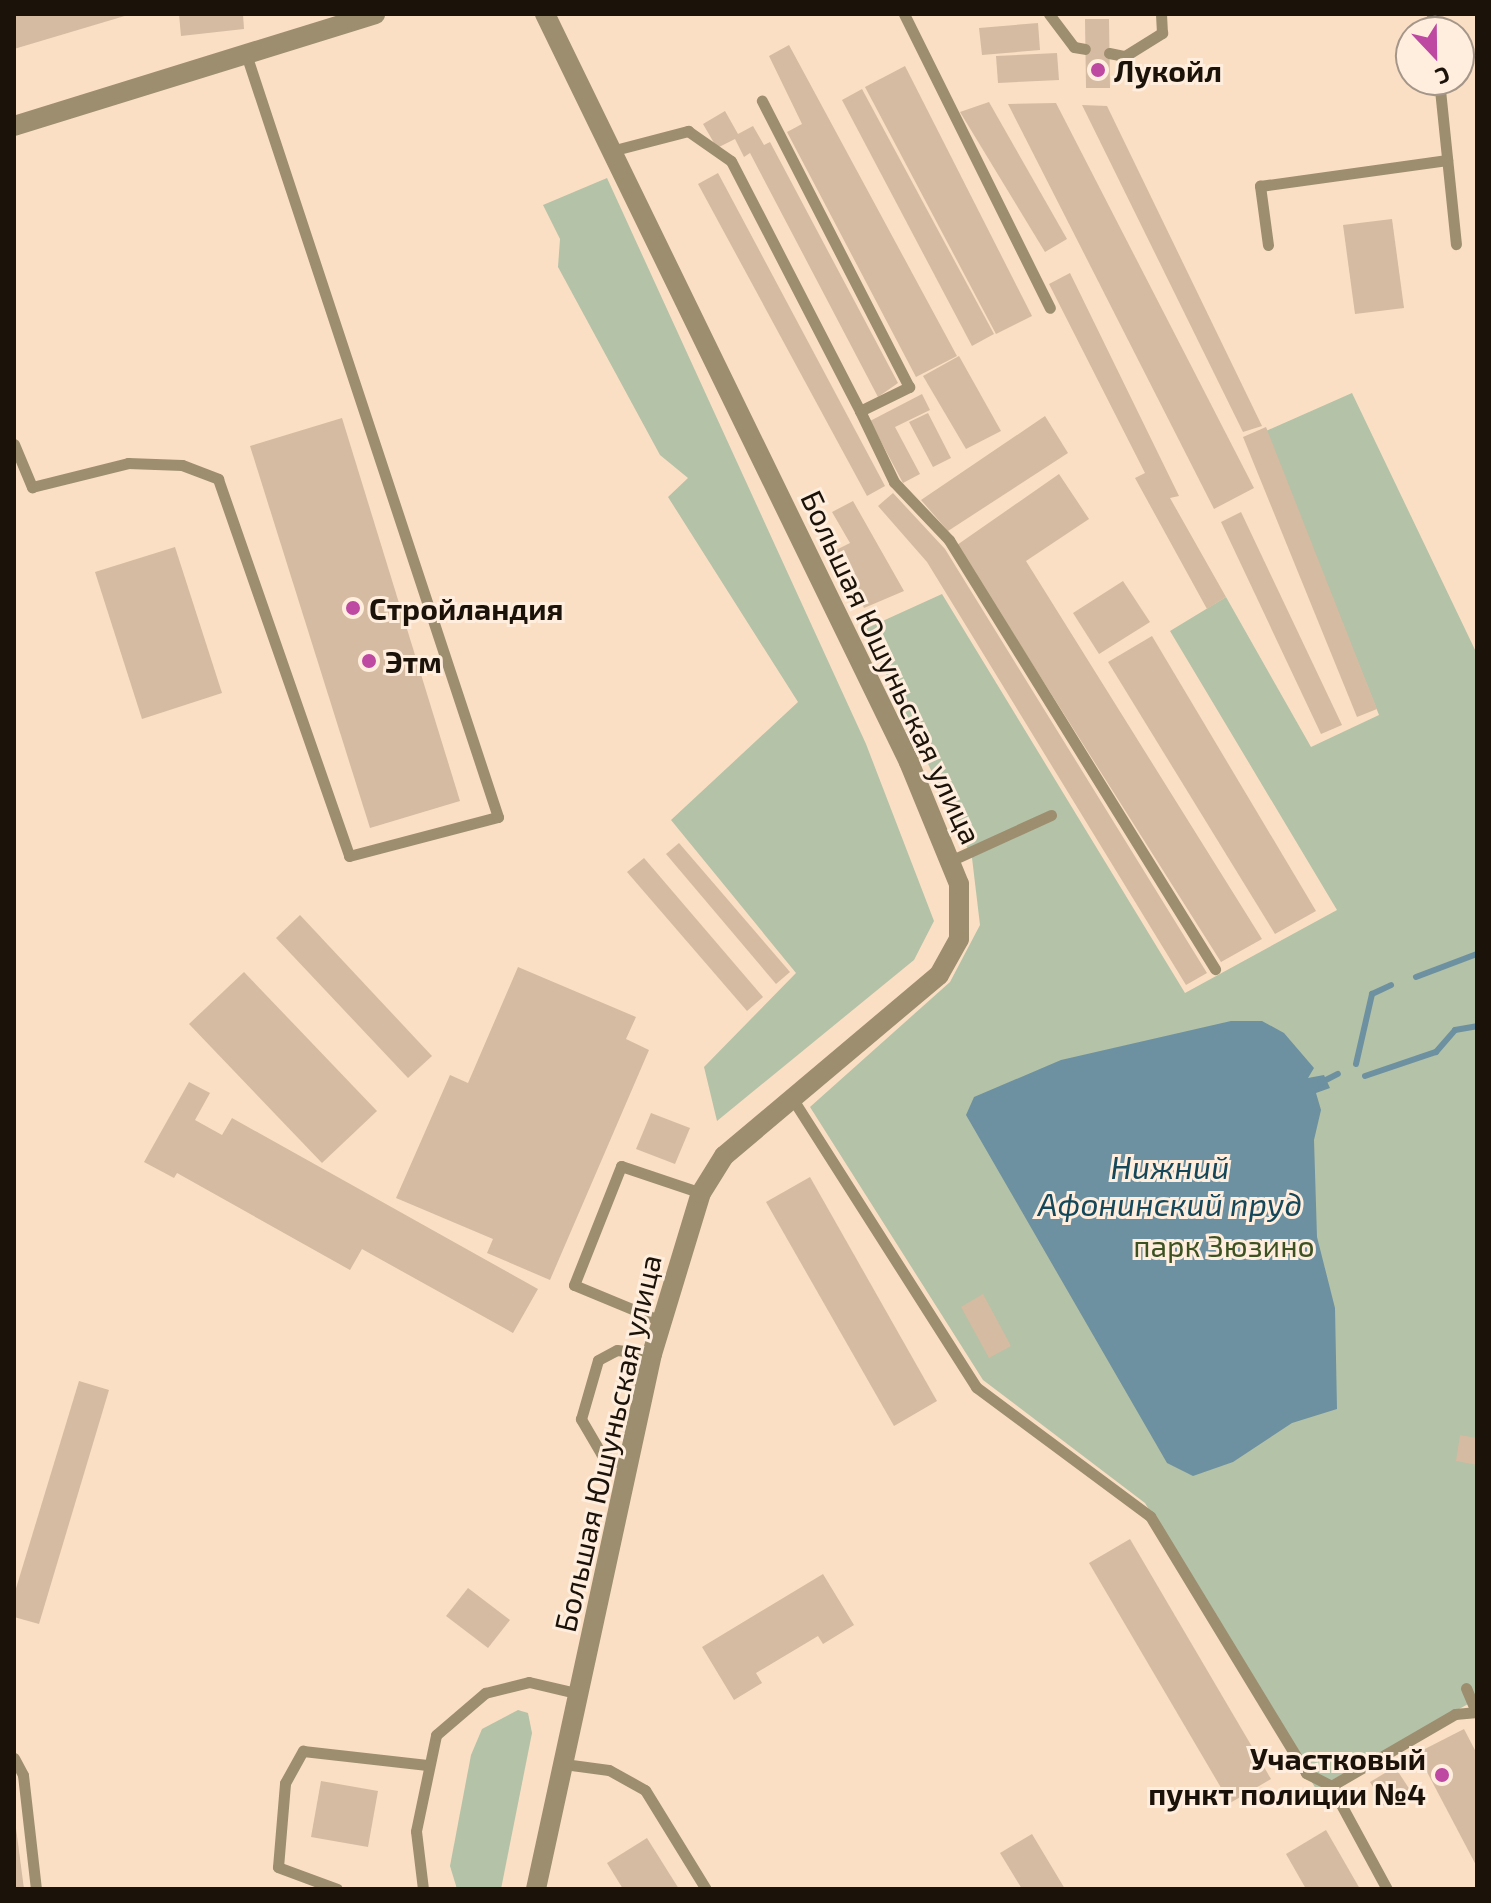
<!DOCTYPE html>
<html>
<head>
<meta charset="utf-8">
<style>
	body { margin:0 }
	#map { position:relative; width:1491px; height:1903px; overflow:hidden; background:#fadfc4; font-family:"Exo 2",sans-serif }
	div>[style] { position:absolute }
	.green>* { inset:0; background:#b4c2a7 }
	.water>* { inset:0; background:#6d91a0 }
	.stream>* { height:6px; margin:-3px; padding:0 3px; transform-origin:3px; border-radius:3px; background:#6d91a0 }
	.building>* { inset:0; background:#d5bba1 }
	.service>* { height:11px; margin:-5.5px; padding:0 5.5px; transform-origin:5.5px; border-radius:5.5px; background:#9d8e6f }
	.minor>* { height:20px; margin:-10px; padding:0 10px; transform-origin:10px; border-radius:10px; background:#9d8e6f }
	.tertiary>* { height:20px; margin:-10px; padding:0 10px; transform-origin:10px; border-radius:10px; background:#9d8e6f }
	.dots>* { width:22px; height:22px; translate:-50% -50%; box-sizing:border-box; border:4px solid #ffeede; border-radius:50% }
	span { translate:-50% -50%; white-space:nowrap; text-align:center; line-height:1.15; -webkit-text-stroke:6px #ffeede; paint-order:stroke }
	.poi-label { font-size:30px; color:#1b1209; font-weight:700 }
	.left { translate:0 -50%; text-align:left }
	.right { translate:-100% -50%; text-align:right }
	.street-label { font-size:30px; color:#1b1209 }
	.park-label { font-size:30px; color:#3c5122 }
	.water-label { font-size:32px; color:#144759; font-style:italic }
	.frame { position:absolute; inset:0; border:16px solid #1b1209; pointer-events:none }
	.north { position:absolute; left:1395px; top:16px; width:80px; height:80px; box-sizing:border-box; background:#ffeede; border:2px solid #a49689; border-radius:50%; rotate:158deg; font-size:22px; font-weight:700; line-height:32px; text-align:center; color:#1b1209 }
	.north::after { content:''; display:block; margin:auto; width:28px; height:36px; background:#be49a2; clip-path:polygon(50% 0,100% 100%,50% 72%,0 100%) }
</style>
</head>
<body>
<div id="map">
	<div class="green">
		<div style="clip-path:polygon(607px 178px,866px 744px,934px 921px,914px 960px,717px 1121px,704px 1067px,796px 973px,671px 820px,798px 702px,668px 497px,688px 478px,660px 455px,558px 267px,560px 239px,543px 205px)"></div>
		<div style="clip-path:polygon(1352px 393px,1477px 654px,1477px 1699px,1316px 1789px,1145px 1503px,983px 1380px,810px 1107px,950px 982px,980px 925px,972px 858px,865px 629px,942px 594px,1185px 993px,1337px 910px,1170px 631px,1226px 597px,1311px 747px,1379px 715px,1266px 431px)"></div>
		<div style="clip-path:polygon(518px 1710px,528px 1713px,532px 1733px,501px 1889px,457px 1889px,450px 1866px,471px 1755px,482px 1729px)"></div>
	</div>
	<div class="water">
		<div style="clip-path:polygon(1231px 1021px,1262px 1021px,1284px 1033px,1314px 1068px,1308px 1078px,1324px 1075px,1330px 1088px,1316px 1093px,1321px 1110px,1314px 1140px,1317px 1237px,1335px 1308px,1337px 1409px,1292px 1423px,1233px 1462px,1193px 1476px,1167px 1463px,966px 1115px,974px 1097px,1061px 1060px)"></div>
	</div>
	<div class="stream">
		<div style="left:1416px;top:977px;width:65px;rotate:-20.7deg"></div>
		<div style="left:1356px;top:1064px;width:72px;rotate:-77.1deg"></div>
		<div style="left:1372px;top:994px;width:21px;rotate:-25deg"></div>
		<div style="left:1365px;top:1076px;width:75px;rotate:-18.7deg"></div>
		<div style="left:1436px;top:1052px;width:29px;rotate:-49deg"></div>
		<div style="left:1455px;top:1030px;width:22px;rotate:-10deg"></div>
		<div style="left:1320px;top:1083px;width:20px;rotate:-27deg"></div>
	</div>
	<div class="building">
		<div style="clip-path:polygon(14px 14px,128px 14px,128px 15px,14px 49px)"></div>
		<div style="clip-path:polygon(179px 14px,243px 14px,244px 29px,181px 36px)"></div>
		<div style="clip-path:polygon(1085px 19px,1109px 19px,1110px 88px,1086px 88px)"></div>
		<div style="clip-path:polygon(1038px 23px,1040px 50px,982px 55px,979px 28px)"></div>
		<div style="clip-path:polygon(789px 45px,957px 356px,916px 377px,787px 132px,802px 124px,769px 56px)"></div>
		<div style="clip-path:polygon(1057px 53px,1059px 80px,998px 83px,996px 56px)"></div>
		<div style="clip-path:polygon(905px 66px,1032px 316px,996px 334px,865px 87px)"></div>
		<div style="clip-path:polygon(862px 89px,994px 334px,972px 346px,842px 100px)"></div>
		<div style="clip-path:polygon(989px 102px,1067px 239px,1045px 252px,960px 112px)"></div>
		<div style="clip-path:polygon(1056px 103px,1254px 488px,1214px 509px,1008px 104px)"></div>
		<div style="clip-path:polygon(1082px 105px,1107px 106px,1262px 426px,1243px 432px)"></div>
		<div style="clip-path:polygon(725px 111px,738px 134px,753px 126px,764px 145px,770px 142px,898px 383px,878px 397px,750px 153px,744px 157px,735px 139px,717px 148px,703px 124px)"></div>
		<div style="clip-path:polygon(718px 173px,885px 486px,867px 496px,698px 184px)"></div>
		<div style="clip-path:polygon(1392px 219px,1404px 308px,1355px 314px,1343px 225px)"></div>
		<div style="clip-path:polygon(1070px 273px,1179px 496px,1170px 498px,1226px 597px,1207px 609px,1135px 478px,1145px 473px,1049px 284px)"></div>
		<div style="clip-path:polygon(959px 356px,1001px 431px,966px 449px,923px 376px)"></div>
		<div style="clip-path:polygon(922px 394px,930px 410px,895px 427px,920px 474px,903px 483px,870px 421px)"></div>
		<div style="clip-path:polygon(928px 413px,951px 458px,933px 467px,909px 422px)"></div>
		<div style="clip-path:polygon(1045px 416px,1068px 453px,948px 531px,921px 500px)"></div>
		<div style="clip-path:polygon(342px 418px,460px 801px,370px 828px,250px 446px)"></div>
		<div style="clip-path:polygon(1266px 427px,1377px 709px,1357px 717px,1243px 437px)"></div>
		<div style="clip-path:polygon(1059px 474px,1089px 519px,1026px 561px,1262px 939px,1221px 962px,957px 545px)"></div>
		<div style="clip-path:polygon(893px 493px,945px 549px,1207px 973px,1186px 985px,927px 562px,878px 506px)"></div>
		<div style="clip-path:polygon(853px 501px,904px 591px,864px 608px,834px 551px,850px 543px,832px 512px)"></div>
		<div style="clip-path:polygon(1241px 512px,1342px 725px,1321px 734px,1221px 522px)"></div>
		<div style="clip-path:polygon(175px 547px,222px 693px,142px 719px,95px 572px)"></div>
		<div style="clip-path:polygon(1123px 581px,1150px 622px,1099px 654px,1073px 613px)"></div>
		<div style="clip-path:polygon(1152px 636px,1316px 911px,1275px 934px,1108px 662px)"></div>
		<div style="clip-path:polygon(679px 843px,790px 972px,776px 984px,666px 854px)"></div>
		<div style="clip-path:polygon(644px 858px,763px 997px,747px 1011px,627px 872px)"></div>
		<div style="clip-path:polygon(300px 915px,432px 1056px,408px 1078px,276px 938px)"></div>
		<div style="clip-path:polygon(518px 967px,636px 1017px,626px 1039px,649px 1050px,550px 1280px,487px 1253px,493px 1239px,396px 1198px,450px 1075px,468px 1083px)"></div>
		<div style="clip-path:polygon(244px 972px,377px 1111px,322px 1163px,189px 1024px)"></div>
		<div style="clip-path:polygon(189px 1082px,210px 1093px,195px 1120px,222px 1135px,232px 1118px,538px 1289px,513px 1333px,362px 1249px,350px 1270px,177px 1173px,174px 1178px,144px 1162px)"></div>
		<div style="clip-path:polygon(651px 1113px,690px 1128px,675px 1164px,636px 1149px)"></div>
		<div style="clip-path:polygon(810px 1177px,937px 1401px,894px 1426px,766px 1202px)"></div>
		<div style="clip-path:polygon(983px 1294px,1011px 1346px,989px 1358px,961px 1307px)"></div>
		<div style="clip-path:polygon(79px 1381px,109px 1390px,39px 1624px,14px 1617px,14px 1595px)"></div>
		<div style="clip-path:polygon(1460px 1435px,1477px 1438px,1477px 1465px,1456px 1461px)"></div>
		<div style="clip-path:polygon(1130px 1539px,1271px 1779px,1230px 1803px,1089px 1563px)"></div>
		<div style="clip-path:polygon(823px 1574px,854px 1625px,823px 1644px,818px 1636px,756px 1673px,762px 1683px,734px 1700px,702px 1647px)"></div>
		<div style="clip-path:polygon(468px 1588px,510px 1620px,488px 1648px,446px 1616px)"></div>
		<div style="clip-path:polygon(1464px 1729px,1477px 1754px,1477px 1867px,1417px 1753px)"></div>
		<div style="clip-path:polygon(1395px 1767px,1410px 1790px,1384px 1806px,1370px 1782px)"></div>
		<div style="clip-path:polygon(321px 1781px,378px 1791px,368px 1847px,311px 1837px)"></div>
		<div style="clip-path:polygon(14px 1828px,16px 1828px,24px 1889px,14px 1889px)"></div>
		<div style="clip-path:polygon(1326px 1830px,1360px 1889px,1306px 1889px,1286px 1854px)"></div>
		<div style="clip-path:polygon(1032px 1834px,1065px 1889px,1022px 1889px,1000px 1853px)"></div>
		<div style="clip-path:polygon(647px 1838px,679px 1889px,623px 1889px,607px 1863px)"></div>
	</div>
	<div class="service">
		<div style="left:904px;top:14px;width:328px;rotate:63.6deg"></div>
		<div style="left:1049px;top:14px;width:41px;rotate:52.9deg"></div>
		<div style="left:1074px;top:47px;width:11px;rotate:10deg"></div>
		<div style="left:1432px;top:14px;width:18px;rotate:84deg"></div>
		<div style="left:1109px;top:53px;width:16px;rotate:11deg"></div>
		<div style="left:1125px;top:56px;width:44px;rotate:-31.9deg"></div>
		<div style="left:1162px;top:33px;width:19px;rotate:-93deg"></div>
		<div style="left:1439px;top:80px;width:165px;rotate:84.1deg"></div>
		<div style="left:611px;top:151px;width:80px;rotate:-14.6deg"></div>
		<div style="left:688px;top:131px;width:52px;rotate:34.9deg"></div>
		<div style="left:731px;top:161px;width:281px;rotate:62.7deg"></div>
		<div style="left:860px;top:411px;width:55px;rotate:-26.1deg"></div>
		<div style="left:909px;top:387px;width:322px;rotate:-117.2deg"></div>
		<div style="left:1268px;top:245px;width:60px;rotate:-97.7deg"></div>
		<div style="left:1260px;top:186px;width:189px;rotate:-7.9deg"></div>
		<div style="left:860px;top:411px;width:79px;rotate:64.4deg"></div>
		<div style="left:894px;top:482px;width:80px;rotate:46.5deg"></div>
		<div style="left:949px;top:540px;width:505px;rotate:58.2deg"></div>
		<div style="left:14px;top:444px;width:47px;rotate:67.3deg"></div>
		<div style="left:32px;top:487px;width:99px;rotate:-14deg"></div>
		<div style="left:128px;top:463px;width:54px;rotate:2.1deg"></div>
		<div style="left:182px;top:465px;width:39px;rotate:21deg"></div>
		<div style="left:218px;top:479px;width:399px;rotate:70.8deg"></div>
		<div style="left:349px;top:856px;width:154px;rotate:-14.7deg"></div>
		<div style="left:498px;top:817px;width:807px;rotate:-108.28deg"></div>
		<div style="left:950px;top:861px;width:111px;rotate:-24.5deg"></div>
		<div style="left:792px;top:1098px;width:343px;rotate:57.5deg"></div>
		<div style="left:976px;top:1387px;width:217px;rotate:36.6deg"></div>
		<div style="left:1150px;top:1516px;width:301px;rotate:58.7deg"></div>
		<div style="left:1306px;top:1773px;width:28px;rotate:27deg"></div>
		<div style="left:1331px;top:1786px;width:143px;rotate:-30.1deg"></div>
		<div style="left:1455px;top:1714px;width:22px;rotate:-5deg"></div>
		<div style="left:661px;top:1321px;width:94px;rotate:-157.5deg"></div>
		<div style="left:574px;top:1285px;width:128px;rotate:-68.4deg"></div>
		<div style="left:621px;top:1166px;width:84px;rotate:18.6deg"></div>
		<div style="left:629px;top:1467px;width:30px;rotate:-156deg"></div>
		<div style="left:602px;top:1455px;width:42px;rotate:-120.3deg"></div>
		<div style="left:581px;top:1419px;width:61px;rotate:-73.9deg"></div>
		<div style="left:598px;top:1360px;width:21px;rotate:-28deg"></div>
		<div style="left:617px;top:1350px;width:35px;rotate:7deg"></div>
		<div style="left:1466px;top:1688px;width:21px;rotate:67deg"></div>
		<div style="left:14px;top:1758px;width:19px;rotate:62deg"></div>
		<div style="left:23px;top:1775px;width:115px;rotate:83.5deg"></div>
		<div style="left:564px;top:1764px;width:45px;rotate:7.6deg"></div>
		<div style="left:609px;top:1770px;width:41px;rotate:29.1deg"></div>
		<div style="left:645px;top:1790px;width:116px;rotate:58.4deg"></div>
		<div style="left:1331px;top:1786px;width:117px;rotate:61.5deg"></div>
		<div style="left:337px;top:1889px;width:63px;rotate:-159.6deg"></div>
		<div style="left:278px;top:1867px;width:84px;rotate:-85.2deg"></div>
		<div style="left:285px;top:1783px;width:37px;rotate:-61deg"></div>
		<div style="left:303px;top:1751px;width:125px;rotate:6.4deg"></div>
		<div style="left:423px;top:1889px;width:58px;rotate:-96.9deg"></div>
		<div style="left:416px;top:1831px;width:98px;rotate:-78.2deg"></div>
		<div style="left:436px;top:1735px;width:65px;rotate:-40.6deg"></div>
		<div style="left:485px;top:1693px;width:45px;rotate:-14deg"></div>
		<div style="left:529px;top:1682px;width:52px;rotate:13.2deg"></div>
	</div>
	<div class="minor">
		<div style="left:14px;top:126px;width:378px;rotate:-17.2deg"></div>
	</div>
	<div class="tertiary">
		<div style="left:536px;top:1889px;width:547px;rotate:-77.77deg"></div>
		<div style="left:652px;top:1354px;width:168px;rotate:-73.1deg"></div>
		<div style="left:701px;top:1193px;width:44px;rotate:-58.1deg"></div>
		<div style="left:724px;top:1156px;width:281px;rotate:-40.1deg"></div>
		<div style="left:939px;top:975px;width:41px;rotate:-60.9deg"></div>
		<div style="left:959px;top:939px;width:55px;rotate:-90deg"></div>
		<div style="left:959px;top:884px;width:132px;rotate:-112.3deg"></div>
		<div style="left:909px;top:762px;width:832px;rotate:-115.95deg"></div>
	</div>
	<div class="dots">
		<div style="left:1098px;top:70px;background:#be49a2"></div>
		<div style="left:353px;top:608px;background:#be49a2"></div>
		<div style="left:369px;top:661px;background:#be49a2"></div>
		<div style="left:1442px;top:1775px;background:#be49a2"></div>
	</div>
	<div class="poi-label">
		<span class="left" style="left:1114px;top:70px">Лукойл</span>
		<span class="left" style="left:369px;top:608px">Стройландия</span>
		<span class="left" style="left:385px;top:661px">Этм</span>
		<span class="right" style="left:1426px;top:1775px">Участковый<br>пункт полиции №4</span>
	</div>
	<div class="street-label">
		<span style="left:892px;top:667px;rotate:65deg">Большая Юшуньская улица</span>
		<span style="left:607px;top:1443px;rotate:-77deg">Большая Юшуньская улица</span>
	</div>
	<div class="park-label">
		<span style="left:1224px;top:1245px">парк Зюзино</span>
	</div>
	<div class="water-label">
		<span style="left:1170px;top:1185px">Нижний<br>Афонинский пруд</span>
	</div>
	<div class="frame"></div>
	<div class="north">С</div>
</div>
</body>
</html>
